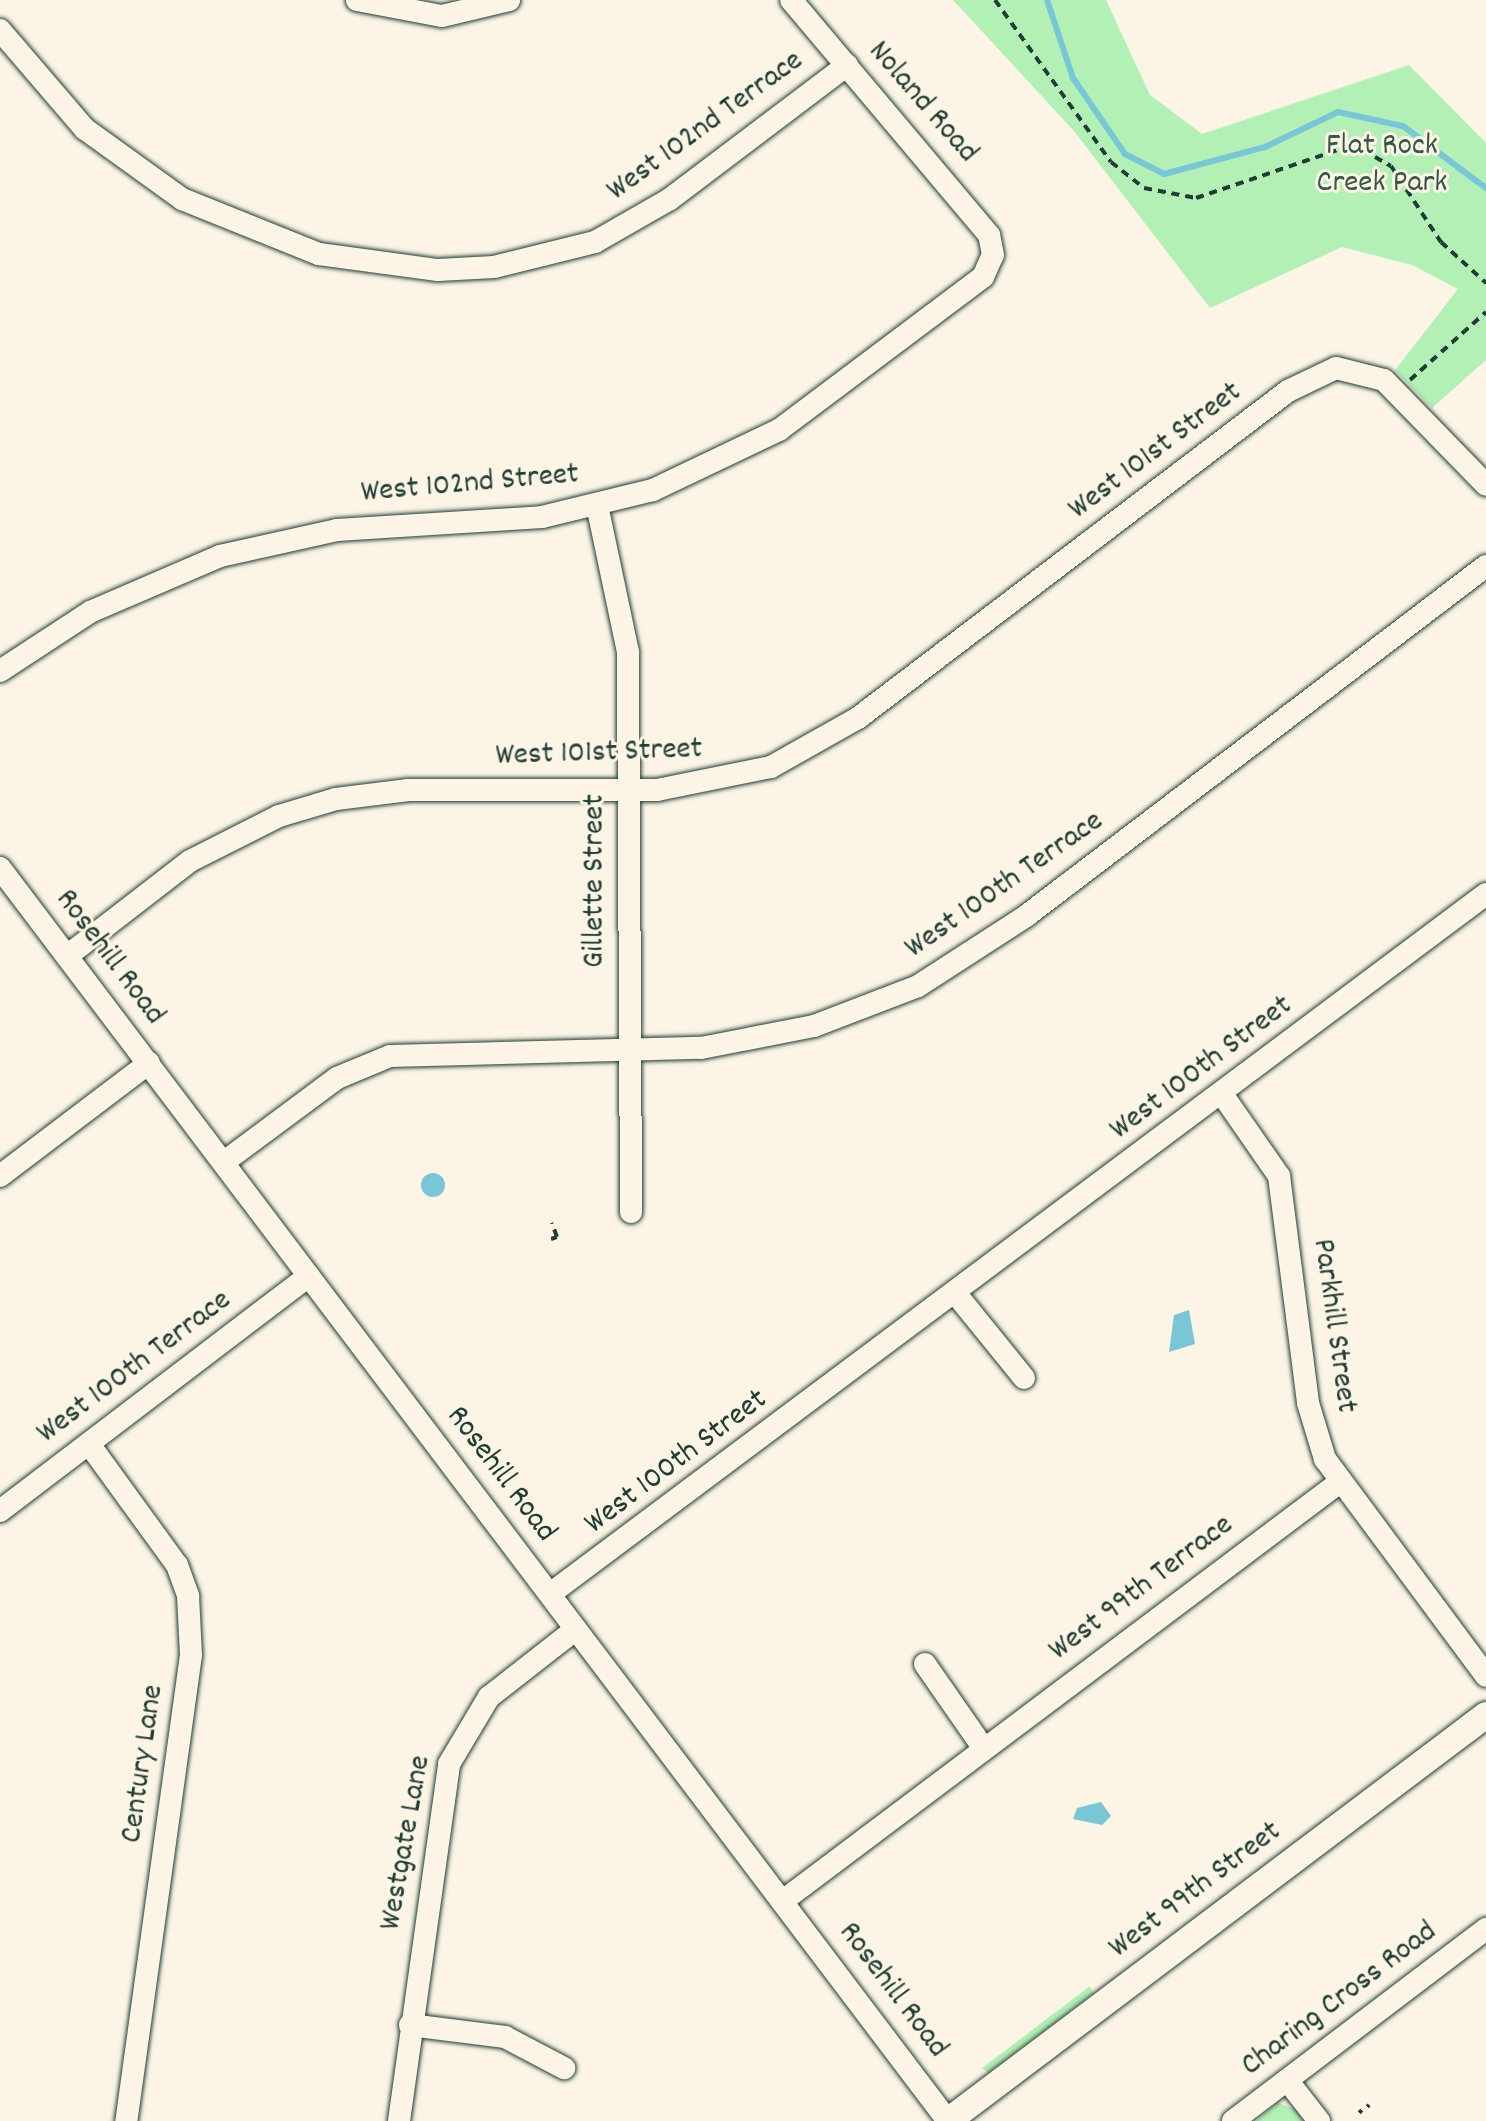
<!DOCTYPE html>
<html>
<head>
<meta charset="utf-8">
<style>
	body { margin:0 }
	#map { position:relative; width:1486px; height:2121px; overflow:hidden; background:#fcf5e5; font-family:Dekko,sans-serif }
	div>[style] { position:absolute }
	.green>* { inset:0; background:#b2f0b6 }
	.water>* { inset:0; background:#79c6d7 }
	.round { border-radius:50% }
	.stream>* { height:6px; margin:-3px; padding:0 3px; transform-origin:3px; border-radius:3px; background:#79c6d7 }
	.path>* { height:4px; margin-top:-2px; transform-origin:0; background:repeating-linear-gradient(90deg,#1f3d34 0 8px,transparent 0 14px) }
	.roads { filter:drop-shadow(0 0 2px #1f3d34) drop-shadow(0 0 2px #1f3d34) }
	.minor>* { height:22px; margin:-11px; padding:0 11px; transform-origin:11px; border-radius:11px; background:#fcf5e5 }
	.tertiary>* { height:26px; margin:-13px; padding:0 13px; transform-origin:13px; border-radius:13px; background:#fcf5e5 }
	span { translate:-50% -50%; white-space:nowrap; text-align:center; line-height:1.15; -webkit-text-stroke:6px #fcf5e5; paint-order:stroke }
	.street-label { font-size:32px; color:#1f3d34 }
	.park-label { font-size:32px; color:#355848 }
</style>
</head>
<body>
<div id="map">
	<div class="green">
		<div style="clip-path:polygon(953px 0,1106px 0,1150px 95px,1202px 134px,1409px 65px,1486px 143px,1486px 360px,1432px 408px,1395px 370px,1458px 289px,1412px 265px,1342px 247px,1210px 308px,1074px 131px)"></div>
		<div style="clip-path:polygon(1090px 1986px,1093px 1993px,1050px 2026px,988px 2073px,982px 2068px)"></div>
		<div style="clip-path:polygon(1278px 2103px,1295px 2109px,1304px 2121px,1256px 2121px)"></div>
	</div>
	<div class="water">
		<div class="round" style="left:421px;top:1173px;width:24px;height:24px"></div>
		<div style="clip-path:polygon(1189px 1310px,1195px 1344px,1169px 1352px,1174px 1315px)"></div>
		<div style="clip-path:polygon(1101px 1802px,1111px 1816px,1102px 1825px,1073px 1819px,1077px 1808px)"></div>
	</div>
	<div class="stream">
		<div style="left:1047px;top:0;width:82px;rotate:71.6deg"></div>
		<div style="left:1073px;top:78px;width:92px;rotate:55.6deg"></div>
		<div style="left:1125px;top:154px;width:44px;rotate:27.1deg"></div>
		<div style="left:1164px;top:174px;width:105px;rotate:-15deg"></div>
		<div style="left:1265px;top:147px;width:81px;rotate:-25.6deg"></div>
		<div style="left:1338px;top:112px;width:66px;rotate:12.2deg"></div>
		<div style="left:1403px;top:126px;width:104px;rotate:36.8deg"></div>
	</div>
	<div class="path">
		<div style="left:995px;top:0;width:199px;rotate:54.4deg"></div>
		<div style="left:1111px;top:162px;width:42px;rotate:38.2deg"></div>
		<div style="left:1144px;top:188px;width:53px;rotate:10.9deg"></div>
		<div style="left:1196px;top:198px;width:153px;rotate:-18.7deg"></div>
		<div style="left:1341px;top:149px;width:22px;rotate:3deg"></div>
		<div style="left:1363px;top:150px;width:32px;rotate:30deg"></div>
		<div style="left:1391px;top:166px;width:91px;rotate:56.7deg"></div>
		<div style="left:1441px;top:242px;width:61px;rotate:42.3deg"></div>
		<div style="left:1410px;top:380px;width:102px;rotate:-41.8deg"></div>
		<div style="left:551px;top:1239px;width:6px;rotate:-18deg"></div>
		<div style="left:557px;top:1237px;width:15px;rotate:-110deg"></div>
		<div style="left:1367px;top:2107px;width:3px;rotate:-45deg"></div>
		<div style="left:1359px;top:2113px;width:4px;rotate:-45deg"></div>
	</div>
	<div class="roads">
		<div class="minor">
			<div style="left:357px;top:0;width:86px;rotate:10.7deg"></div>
			<div style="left:442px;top:16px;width:69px;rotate:-13.4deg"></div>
			<div style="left:0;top:30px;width:130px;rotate:49.4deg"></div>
			<div style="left:85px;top:129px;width:120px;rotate:35.8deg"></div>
			<div style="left:182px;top:199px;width:148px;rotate:21.9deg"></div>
			<div style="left:319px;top:254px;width:120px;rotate:7.7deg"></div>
			<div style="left:438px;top:270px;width:56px;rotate:-3.1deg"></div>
			<div style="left:494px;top:267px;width:104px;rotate:-13.9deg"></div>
			<div style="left:595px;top:242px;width:86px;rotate:-29.8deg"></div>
			<div style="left:670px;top:199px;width:222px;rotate:-37.1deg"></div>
			<div style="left:597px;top:505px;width:150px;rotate:78.1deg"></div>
			<div style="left:628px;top:652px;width:560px;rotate:89.69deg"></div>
			<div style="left:0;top:671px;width:108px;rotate:-33.2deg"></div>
			<div style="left:90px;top:612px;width:142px;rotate:-23.3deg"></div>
			<div style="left:220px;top:556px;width:120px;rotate:-12.5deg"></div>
			<div style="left:337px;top:530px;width:205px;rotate:-3.6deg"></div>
			<div style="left:542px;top:517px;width:114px;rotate:-13.7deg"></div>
			<div style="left:653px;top:490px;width:140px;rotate:-25.5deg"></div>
			<div style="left:779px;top:430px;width:255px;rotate:-36.9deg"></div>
			<div style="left:983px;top:277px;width:24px;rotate:-66deg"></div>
			<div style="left:993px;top:255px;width:20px;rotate:-101deg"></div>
			<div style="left:989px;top:235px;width:307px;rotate:-130.1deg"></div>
			<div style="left:0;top:868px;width:1571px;rotate:52.89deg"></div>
			<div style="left:67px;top:956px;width:155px;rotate:-37.7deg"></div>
			<div style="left:190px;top:861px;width:100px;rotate:-26.8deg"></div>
			<div style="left:279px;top:816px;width:59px;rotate:-16.6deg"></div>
			<div style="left:336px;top:799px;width:73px;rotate:-7.1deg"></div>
			<div style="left:408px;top:790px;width:249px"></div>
			<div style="left:657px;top:790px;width:116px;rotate:-11.4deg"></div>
			<div style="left:771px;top:767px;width:100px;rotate:-29.4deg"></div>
			<div style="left:858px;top:718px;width:540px;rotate:-37.25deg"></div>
			<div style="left:1288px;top:391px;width:53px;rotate:-25.6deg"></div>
			<div style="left:1336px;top:368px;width:49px;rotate:14deg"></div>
			<div style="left:1384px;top:380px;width:146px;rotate:45.8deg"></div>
			<div style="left:1222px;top:1094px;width:100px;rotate:55.2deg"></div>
			<div style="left:1279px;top:1176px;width:229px;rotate:82.7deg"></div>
			<div style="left:1308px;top:1403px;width:59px;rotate:73.1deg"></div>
			<div style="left:1325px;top:1459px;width:270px;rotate:53.4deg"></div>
			<div style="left:224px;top:1162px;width:141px;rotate:-36.6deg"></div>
			<div style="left:337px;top:1078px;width:57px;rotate:-22.5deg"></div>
			<div style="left:390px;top:1056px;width:311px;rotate:-1.5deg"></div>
			<div style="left:701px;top:1048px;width:115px;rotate:-11deg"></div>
			<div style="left:814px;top:1026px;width:111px;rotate:-21deg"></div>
			<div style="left:918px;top:986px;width:129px;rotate:-32.9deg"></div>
			<div style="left:1026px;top:916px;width:578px;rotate:-37.27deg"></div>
			<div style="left:0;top:1176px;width:187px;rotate:-37.2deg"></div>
			<div style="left:956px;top:1294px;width:108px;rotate:51deg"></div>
			<div style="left:89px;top:1444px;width:150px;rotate:54deg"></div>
			<div style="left:177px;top:1565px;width:33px;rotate:70deg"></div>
			<div style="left:188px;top:1596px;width:59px;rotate:87.1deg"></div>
			<div style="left:191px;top:1655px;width:471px;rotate:97.9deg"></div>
			<div style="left:0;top:1511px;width:388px;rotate:-37.3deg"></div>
			<div style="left:550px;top:1594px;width:1169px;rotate:-36.79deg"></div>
			<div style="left:925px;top:1664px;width:103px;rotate:55.2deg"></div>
			<div style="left:784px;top:1900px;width:696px;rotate:-36.94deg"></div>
			<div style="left:410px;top:2025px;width:96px;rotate:7.2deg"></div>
			<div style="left:505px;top:2037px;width:67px;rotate:27.7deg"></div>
			<div style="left:1287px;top:2080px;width:52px;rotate:52deg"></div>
			<div style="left:399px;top:2121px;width:360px;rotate:-82deg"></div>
			<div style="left:449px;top:1764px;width:78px;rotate:-59.2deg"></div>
			<div style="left:489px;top:1697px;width:110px;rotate:-38deg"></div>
			<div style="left:1233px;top:2121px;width:318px;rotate:-37.2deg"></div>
		</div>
		<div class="tertiary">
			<div style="left:948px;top:2121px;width:674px;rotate:-37.04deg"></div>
		</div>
	</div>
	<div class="street-label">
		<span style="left:922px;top:103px;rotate:49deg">Noland Road</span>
		<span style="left:706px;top:127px;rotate:-36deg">West 102nd Terrace</span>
		<span style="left:1156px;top:452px;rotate:-37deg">West 101st Street</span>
		<span style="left:470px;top:485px;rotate:-5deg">West 102nd Street</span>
		<span style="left:599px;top:754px;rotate:-2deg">West 101st Street</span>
		<span style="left:596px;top:881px;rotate:-90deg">Gillette Street</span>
		<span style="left:1005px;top:886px;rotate:-35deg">West 100th Terrace</span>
		<span style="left:109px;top:958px;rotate:53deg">Rosehill Road</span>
		<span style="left:1202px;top:1069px;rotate:-37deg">West 100th Street</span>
		<span style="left:1333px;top:1326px;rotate:82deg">Parkhill Street</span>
		<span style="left:135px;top:1368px;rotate:-37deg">West 100th Terrace</span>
		<span style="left:677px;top:1463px;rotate:-37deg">West 100th Street</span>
		<span style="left:500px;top:1475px;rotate:53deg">Rosehill Road</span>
		<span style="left:1142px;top:1589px;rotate:-37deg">West 99th Terrace</span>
		<span style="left:144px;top:1764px;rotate:-82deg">Century Lane</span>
		<span style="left:407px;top:1843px;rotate:-80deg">Westgate Lane</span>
		<span style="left:1196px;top:1891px;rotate:-37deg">West 99th Street</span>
		<span style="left:892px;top:1991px;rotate:53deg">Rosehill Road</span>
		<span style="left:1340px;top:2000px;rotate:-37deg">Charing Cross Road</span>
	</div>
	<div class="park-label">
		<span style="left:1382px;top:166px">Flat Rock<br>Creek Park</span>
	</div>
</div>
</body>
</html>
